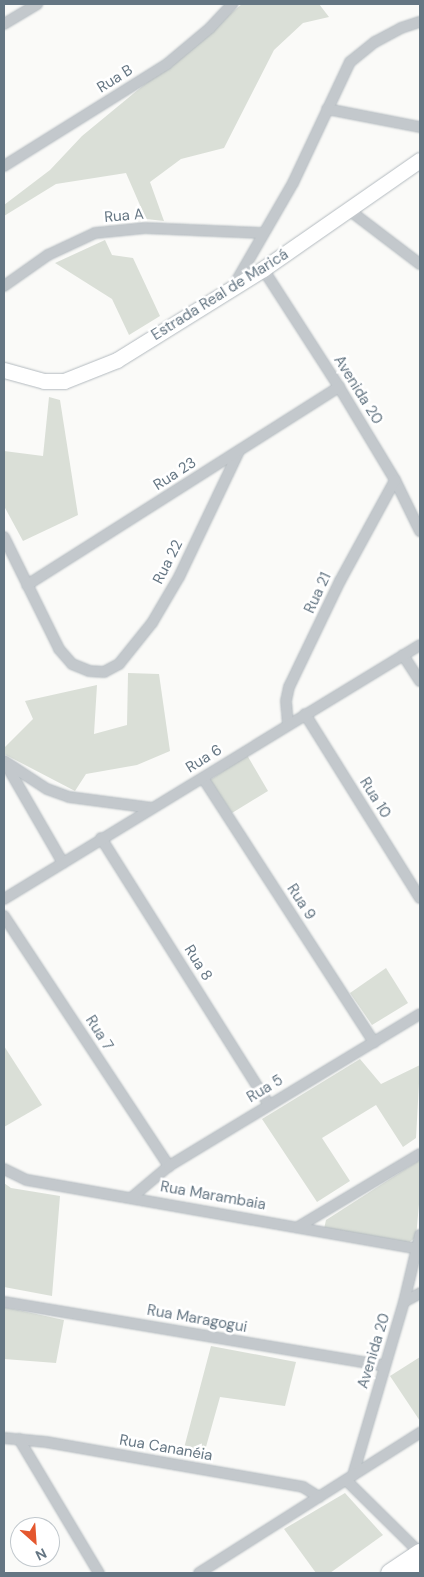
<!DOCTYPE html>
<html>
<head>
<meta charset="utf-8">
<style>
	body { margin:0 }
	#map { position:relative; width:424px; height:1577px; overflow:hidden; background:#fafaf8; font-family:"DM Sans",sans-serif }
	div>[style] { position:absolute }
	.green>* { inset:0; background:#dadfd7 }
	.roads { filter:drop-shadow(0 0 1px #b3babf) drop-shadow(0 0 1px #b3babf) }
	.street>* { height:10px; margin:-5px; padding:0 5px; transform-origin:5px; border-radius:5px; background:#c3c8cc }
	.secondary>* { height:15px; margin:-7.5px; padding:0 7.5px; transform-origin:7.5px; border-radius:7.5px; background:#fff }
	.highway>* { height:19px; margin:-9.5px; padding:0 9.5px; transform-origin:9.5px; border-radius:9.5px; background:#fff }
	span { translate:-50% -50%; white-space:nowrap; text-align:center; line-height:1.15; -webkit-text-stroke:5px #fff; paint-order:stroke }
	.street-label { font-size:15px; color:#657683 }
	.frame { position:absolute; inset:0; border:5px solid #657683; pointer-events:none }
	.north { position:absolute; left:10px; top:1517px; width:50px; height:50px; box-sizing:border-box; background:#fff; border:1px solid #c1c8cd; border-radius:50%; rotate:154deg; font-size:14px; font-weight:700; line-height:20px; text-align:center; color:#657683 }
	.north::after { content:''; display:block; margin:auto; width:18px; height:22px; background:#e4572e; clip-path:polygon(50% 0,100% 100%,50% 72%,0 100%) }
</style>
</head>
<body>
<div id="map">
	<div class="green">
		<div style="clip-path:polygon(242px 4px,319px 4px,329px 17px,303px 23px,274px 50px,224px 148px,181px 159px,150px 182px,164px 221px,146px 219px,126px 173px,56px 184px,4px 216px,4px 205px,50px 170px,82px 136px)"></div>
		<div style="clip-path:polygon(105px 240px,112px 255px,133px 258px,160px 316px,129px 335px,112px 299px,55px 263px)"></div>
		<div style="clip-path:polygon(49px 397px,60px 400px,78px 515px,23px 541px,4px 506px,4px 451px,43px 456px)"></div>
		<div style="clip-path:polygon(128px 673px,159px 674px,170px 751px,137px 765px,86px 774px,75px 791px,4px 754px,4px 748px,33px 719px,25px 701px,97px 685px,94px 734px,127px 725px)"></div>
		<div style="clip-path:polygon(247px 755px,268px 791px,232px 813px,210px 780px)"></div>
		<div style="clip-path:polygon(386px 968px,408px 1003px,372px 1025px,350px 993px)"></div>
		<div style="clip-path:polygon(4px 1046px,42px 1105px,4px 1127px)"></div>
		<div style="clip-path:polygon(360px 1059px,381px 1084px,420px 1065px,416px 1138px,403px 1147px,376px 1105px,322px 1138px,350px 1181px,317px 1202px,262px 1119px)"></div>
		<div style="clip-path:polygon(418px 1161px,420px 1162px,420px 1193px,416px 1237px,411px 1241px,406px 1244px,324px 1229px,326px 1220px)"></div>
		<div style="clip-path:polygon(4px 1183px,11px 1188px,60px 1196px,52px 1296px,4px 1287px)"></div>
		<div style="clip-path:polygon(4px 1307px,64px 1320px,56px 1363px,4px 1359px)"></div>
		<div style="clip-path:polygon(211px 1346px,296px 1362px,285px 1406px,220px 1397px,204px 1454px,184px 1448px)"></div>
		<div style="clip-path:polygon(420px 1357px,420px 1421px,390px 1376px)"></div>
		<div style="clip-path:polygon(345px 1493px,383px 1535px,330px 1573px,316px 1573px,284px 1529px)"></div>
	</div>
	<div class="roads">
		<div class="street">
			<div style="left:4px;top:24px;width:39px;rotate:-31deg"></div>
			<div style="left:327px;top:109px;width:95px;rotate:11deg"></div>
			<div style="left:4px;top:166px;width:192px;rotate:-32deg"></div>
			<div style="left:167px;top:64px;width:56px;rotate:-39.9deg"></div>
			<div style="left:210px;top:28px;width:33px;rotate:-47deg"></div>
			<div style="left:349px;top:210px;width:89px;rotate:37.3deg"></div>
			<div style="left:263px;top:269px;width:140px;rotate:57.2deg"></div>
			<div style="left:339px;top:387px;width:109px;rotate:58.9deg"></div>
			<div style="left:395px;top:480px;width:57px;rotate:63.9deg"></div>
			<div style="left:4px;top:286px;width:54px;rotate:-35.2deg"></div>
			<div style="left:48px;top:255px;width:52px;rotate:-25.1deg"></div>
			<div style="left:95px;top:233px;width:50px;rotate:-5.7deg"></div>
			<div style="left:145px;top:228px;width:116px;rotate:2.5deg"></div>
			<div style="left:233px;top:287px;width:120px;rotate:-60deg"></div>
			<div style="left:293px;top:183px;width:134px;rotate:-64.8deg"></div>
			<div style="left:350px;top:62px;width:32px;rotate:-39deg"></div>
			<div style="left:375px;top:42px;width:30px;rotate:-28deg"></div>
			<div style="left:401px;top:28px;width:20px;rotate:-18deg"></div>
			<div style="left:4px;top:537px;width:125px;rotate:63.8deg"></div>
			<div style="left:59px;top:649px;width:20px;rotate:49deg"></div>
			<div style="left:72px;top:664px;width:18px;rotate:22deg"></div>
			<div style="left:89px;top:671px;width:15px;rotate:4deg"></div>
			<div style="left:104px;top:672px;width:17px;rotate:-28deg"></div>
			<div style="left:119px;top:664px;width:53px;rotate:-51.2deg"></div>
			<div style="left:152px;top:623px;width:53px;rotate:-59.6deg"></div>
			<div style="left:179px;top:577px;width:140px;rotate:-64.5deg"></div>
			<div style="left:27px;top:585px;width:370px;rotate:-32.4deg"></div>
			<div style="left:403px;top:655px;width:31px;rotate:57deg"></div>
			<div style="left:305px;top:714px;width:217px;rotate:58deg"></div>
			<div style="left:288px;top:724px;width:23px;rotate:-95deg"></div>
			<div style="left:286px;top:701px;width:14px;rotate:-78deg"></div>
			<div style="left:289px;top:687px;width:118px;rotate:-64.3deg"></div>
			<div style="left:340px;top:581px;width:115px;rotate:-61.4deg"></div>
			<div style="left:4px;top:761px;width:51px;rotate:33.1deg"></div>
			<div style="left:47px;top:789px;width:23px;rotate:20deg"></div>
			<div style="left:69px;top:797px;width:84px;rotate:7.5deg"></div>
			<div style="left:7px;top:766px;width:112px;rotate:60deg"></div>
			<div style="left:203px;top:778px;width:315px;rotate:57.1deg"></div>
			<div style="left:101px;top:838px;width:315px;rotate:57.8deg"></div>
			<div style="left:4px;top:899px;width:487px;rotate:-31.4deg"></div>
			<div style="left:4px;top:916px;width:300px;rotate:56.6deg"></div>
			<div style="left:4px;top:1169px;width:25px;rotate:26deg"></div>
			<div style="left:27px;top:1180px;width:397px;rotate:10deg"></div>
			<div style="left:131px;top:1198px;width:50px;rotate:-40.1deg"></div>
			<div style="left:169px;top:1166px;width:293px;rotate:-31.2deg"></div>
			<div style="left:298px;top:1227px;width:142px;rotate:-30.9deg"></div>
			<div style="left:4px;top:1302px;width:386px;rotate:9.5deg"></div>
			<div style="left:404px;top:1302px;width:18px;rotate:-29deg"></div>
			<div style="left:4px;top:1438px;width:42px;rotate:5.4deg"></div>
			<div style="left:46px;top:1442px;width:261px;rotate:9.9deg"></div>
			<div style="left:303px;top:1487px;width:19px;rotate:32deg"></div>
			<div style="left:19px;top:1439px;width:156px;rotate:59.2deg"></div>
			<div style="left:353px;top:1475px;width:180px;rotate:-73.6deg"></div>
			<div style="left:404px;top:1302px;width:69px;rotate:-76.6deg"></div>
			<div style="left:346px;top:1480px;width:104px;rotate:44.6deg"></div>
			<div style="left:199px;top:1573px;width:262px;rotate:-32.4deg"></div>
		</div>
		<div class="secondary">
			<div style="left:4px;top:370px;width:41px;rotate:15.4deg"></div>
			<div style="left:44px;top:381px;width:20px"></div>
			<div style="left:64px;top:381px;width:57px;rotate:-21.6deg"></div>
			<div style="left:117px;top:360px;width:172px;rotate:-31.9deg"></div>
			<div style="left:263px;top:269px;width:191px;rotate:-34.8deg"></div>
		</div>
		<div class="highway">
			<div style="left:390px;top:1573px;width:36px;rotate:-34deg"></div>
			<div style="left:416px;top:1573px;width:4px;rotate:-27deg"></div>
		</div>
	</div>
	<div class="street-label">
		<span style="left:115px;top:79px;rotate:-32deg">Rua B</span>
		<span style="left:124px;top:216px;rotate:-5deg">Rua A</span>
		<span style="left:220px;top:295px;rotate:-32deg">Estrada Real de Maricá</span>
		<span style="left:358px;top:390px;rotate:58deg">Avenida 20</span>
		<span style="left:175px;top:474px;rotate:-33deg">Rua 23</span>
		<span style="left:168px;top:562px;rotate:-63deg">Rua 22</span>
		<span style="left:318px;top:593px;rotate:-65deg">Rua 21</span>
		<span style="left:204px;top:759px;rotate:-32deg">Rua 6</span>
		<span style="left:375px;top:798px;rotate:58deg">Rua 10</span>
		<span style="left:301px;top:902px;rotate:57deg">Rua 9</span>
		<span style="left:198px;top:963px;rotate:58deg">Rua 8</span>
		<span style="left:99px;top:1033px;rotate:58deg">Rua 7</span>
		<span style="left:265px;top:1089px;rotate:-31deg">Rua 5</span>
		<span style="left:213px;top:1196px;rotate:10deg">Rua Marambaia</span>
		<span style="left:197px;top:1319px;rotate:10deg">Rua Maragogui</span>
		<span style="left:374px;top:1351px;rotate:-73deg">Avenida 20</span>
		<span style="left:166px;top:1448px;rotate:10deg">Rua Cananéia</span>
	</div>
	<div class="frame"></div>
	<div class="north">N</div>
</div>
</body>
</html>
